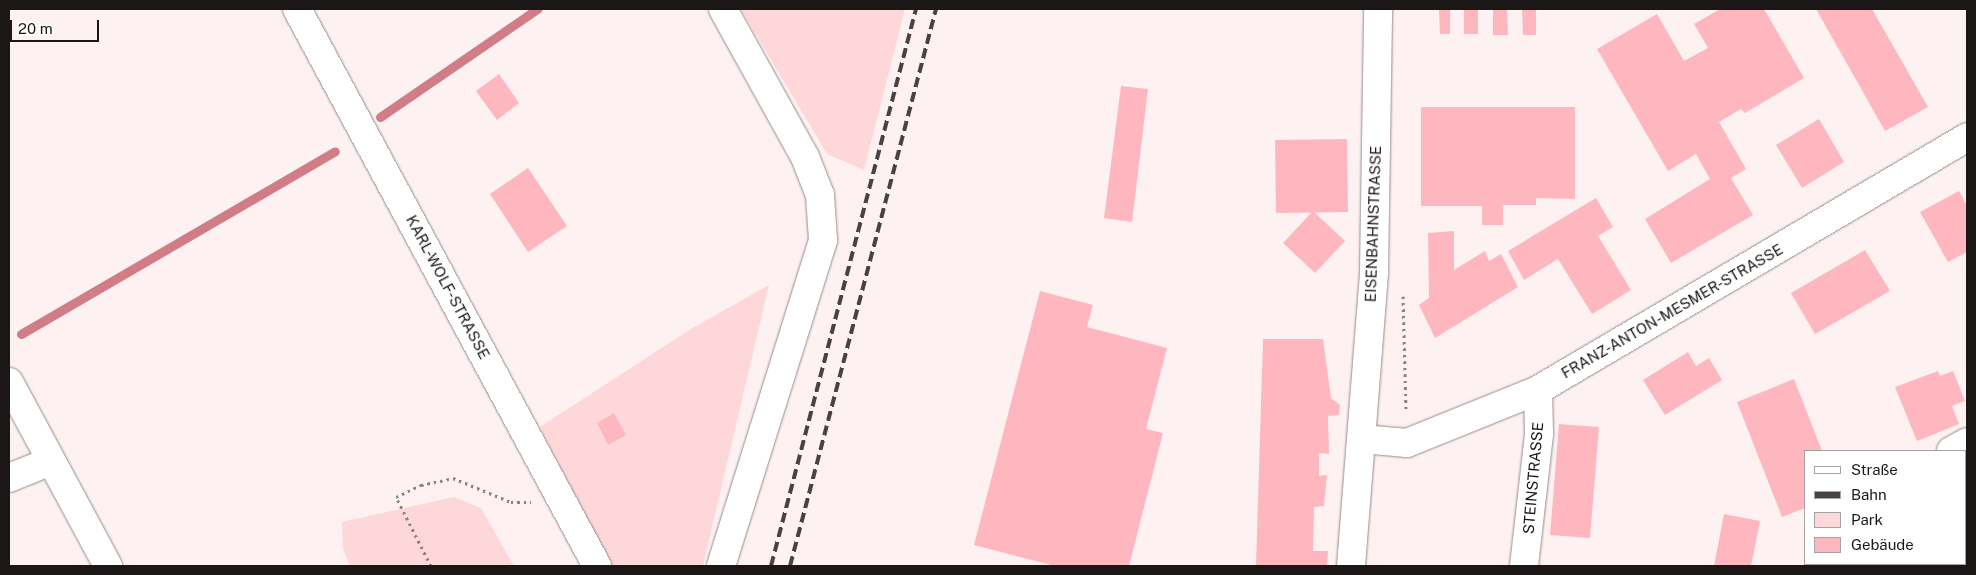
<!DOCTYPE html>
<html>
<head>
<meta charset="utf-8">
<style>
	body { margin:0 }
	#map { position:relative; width:1976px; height:575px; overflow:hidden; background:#fdf1f2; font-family:"Public Sans",sans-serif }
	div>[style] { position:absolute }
	.green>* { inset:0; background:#fed7db }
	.stream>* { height:9px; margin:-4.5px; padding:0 4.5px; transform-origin:4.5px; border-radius:4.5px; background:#d07d88 }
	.building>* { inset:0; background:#feb7bf }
	.path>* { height:3px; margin-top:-1.5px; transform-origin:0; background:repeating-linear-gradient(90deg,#8a8182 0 2.5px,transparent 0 6.5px) }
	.roads { filter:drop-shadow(0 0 1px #988b8c) drop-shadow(0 0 1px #988b8c) }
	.minor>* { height:28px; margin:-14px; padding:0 14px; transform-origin:14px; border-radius:14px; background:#fff }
	.rail>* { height:4px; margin-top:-2px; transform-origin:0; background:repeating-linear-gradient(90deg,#484242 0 10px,transparent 0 15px) }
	span { translate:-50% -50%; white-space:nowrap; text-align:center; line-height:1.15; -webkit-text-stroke:4px #fff; paint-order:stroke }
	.street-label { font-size:15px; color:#1c1717 }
	.frame { position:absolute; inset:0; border:10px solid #1c1717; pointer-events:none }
	.legend { position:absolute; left:1804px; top:450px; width:162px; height:115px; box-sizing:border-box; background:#fff; border:1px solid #a4a2a2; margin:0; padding:6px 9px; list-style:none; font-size:15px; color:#1c1717 }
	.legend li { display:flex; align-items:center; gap:10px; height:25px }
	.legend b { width:25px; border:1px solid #a4a2a2 }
	.scale { position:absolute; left:10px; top:20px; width:89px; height:22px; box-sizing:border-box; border:2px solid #1c1717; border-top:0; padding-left:6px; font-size:15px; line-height:18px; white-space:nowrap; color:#1c1717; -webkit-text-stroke:4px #fff; paint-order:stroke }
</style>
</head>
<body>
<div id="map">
	<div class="green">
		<div style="clip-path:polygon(741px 9px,905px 9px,864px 170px,827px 154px)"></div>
		<div style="clip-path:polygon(769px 285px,703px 566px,611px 566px,540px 427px,689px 330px)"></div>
		<div style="clip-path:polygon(454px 497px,481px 508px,514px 566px,350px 566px,343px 549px,342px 522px)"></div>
	</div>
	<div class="stream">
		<div style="left:380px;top:117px;width:191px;rotate:-34.5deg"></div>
		<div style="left:21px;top:334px;width:363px;rotate:-30.2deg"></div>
	</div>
	<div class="building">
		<div style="clip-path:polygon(1439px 9px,1450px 9px,1450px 34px,1440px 34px)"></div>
		<div style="clip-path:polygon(1464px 9px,1478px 9px,1478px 34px,1464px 34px)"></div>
		<div style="clip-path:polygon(1493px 9px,1507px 9px,1508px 35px,1493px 35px)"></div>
		<div style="clip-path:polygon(1522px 9px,1536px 9px,1536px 35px,1523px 35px)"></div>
		<div style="clip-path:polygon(1720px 9px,1764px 9px,1804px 78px,1745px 113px,1741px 109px,1719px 122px,1746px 169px,1731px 178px,1753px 215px,1671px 263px,1645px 219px,1710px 179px,1696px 154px,1668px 171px,1597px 49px,1657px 14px,1684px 61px,1708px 48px,1694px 24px)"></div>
		<div style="clip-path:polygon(1816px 9px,1872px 9px,1928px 107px,1885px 131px)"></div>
		<div style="clip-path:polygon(499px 74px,519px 103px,497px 120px,476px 91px)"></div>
		<div style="clip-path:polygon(1121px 86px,1148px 89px,1132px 222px,1104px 218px)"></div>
		<div style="clip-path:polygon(1421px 107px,1575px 107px,1575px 199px,1536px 198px,1536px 205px,1503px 205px,1503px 225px,1482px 225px,1482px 206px,1421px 206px)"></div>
		<div style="clip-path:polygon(1819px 119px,1844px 162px,1802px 188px,1776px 145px)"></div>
		<div style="clip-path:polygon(1347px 139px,1348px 212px,1276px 213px,1275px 140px)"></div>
		<div style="clip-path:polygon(528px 168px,567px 226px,528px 252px,490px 194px)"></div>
		<div style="clip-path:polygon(1959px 191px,1967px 206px,1967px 252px,1948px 262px,1920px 212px)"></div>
		<div style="clip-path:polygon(1596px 198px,1613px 227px,1598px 236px,1631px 290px,1592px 314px,1558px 259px,1524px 280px,1508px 251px)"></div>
		<div style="clip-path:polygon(1313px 211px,1345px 241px,1315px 273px,1283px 243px)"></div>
		<div style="clip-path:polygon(1454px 231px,1454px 270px,1485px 251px,1489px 261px,1501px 254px,1518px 287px,1435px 338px,1419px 305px,1429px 298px,1428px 233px)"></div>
		<div style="clip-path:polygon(1865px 250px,1890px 291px,1815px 334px,1791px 293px)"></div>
		<div style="clip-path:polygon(1040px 291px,1093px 305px,1087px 327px,1167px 348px,1146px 429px,1163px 433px,1129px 566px,1055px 566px,974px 545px)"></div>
		<div style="clip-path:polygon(1263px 339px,1323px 339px,1331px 398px,1340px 405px,1339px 415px,1328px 416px,1329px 454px,1319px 453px,1319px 476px,1327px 475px,1324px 506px,1314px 507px,1313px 551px,1328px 551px,1327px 566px,1256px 566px)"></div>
		<div style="clip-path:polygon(1688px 352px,1696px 366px,1709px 358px,1722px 380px,1665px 415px,1643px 380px)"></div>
		<div style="clip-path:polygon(1938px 371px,1940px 376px,1953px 371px,1965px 401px,1952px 406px,1959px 424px,1917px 441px,1895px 387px)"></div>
		<div style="clip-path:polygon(1794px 379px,1822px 451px,1805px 451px,1805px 508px,1782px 517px,1737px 402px)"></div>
		<div style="clip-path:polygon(614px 413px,626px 435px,608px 445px,597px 423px)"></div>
		<div style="clip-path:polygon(1559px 424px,1599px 427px,1590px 538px,1550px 535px)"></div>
		<div style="clip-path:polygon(1724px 514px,1760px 521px,1751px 566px,1714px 566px)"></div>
		<div style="clip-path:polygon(1810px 564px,1853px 564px,1810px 566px)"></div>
	</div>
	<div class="path">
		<div style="left:1403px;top:296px;width:116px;rotate:88.5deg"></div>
		<div style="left:431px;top:566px;width:77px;rotate:-116.9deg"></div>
		<div style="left:396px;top:497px;width:28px;rotate:-26deg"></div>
		<div style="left:421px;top:485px;width:33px;rotate:-12deg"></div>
		<div style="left:453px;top:478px;width:63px;rotate:22.5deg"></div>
		<div style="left:511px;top:502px;width:20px"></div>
	</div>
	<div class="roads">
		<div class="minor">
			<div style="left:297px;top:9px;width:633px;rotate:61.69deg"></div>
			<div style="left:9px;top:382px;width:209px;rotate:61.7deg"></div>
			<div style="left:1362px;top:439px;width:45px;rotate:5.1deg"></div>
			<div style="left:1407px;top:443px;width:141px;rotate:-22deg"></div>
			<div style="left:1538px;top:390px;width:498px;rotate:-30.5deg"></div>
			<div style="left:1951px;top:451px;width:18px;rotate:-29deg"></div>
			<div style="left:9px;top:478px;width:45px;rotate:-22deg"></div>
			<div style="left:721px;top:566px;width:342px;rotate:-72.6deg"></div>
			<div style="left:823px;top:240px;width:45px;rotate:-93.8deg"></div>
			<div style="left:820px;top:195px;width:41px;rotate:-111.5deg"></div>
			<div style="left:805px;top:157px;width:169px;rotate:-119deg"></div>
			<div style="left:1351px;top:566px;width:295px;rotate:-85.5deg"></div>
			<div style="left:1374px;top:272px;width:263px;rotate:-89.1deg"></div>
			<div style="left:1524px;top:566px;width:133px;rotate:-83.5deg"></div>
			<div style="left:1539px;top:434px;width:44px;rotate:-91.3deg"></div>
			<div style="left:1914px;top:566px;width:2px;rotate:-90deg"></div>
		</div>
	</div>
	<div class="rail">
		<div style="left:771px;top:566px;width:576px;rotate:-75.41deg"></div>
		<div style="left:790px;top:566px;width:576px;rotate:-75.31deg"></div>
	</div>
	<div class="street-label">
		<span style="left:1373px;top:224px;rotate:-88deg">EISENBAHNSTRASSE</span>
		<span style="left:448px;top:287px;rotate:62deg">KARL-WOLF-STRASSE</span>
		<span style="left:1672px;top:311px;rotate:-30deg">FRANZ-ANTON-MESMER-STRASSE</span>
		<span style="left:1533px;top:478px;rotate:-85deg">STEINSTRASSE</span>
	</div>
	<div class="frame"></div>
	<ul class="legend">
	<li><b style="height:6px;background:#fff"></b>Straße</li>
	<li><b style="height:6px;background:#484242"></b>Bahn</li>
	<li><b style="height:14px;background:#fed7db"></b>Park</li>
	<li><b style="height:14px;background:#feb7bf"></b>Gebäude</li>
	</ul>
	<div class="scale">20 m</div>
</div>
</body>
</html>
